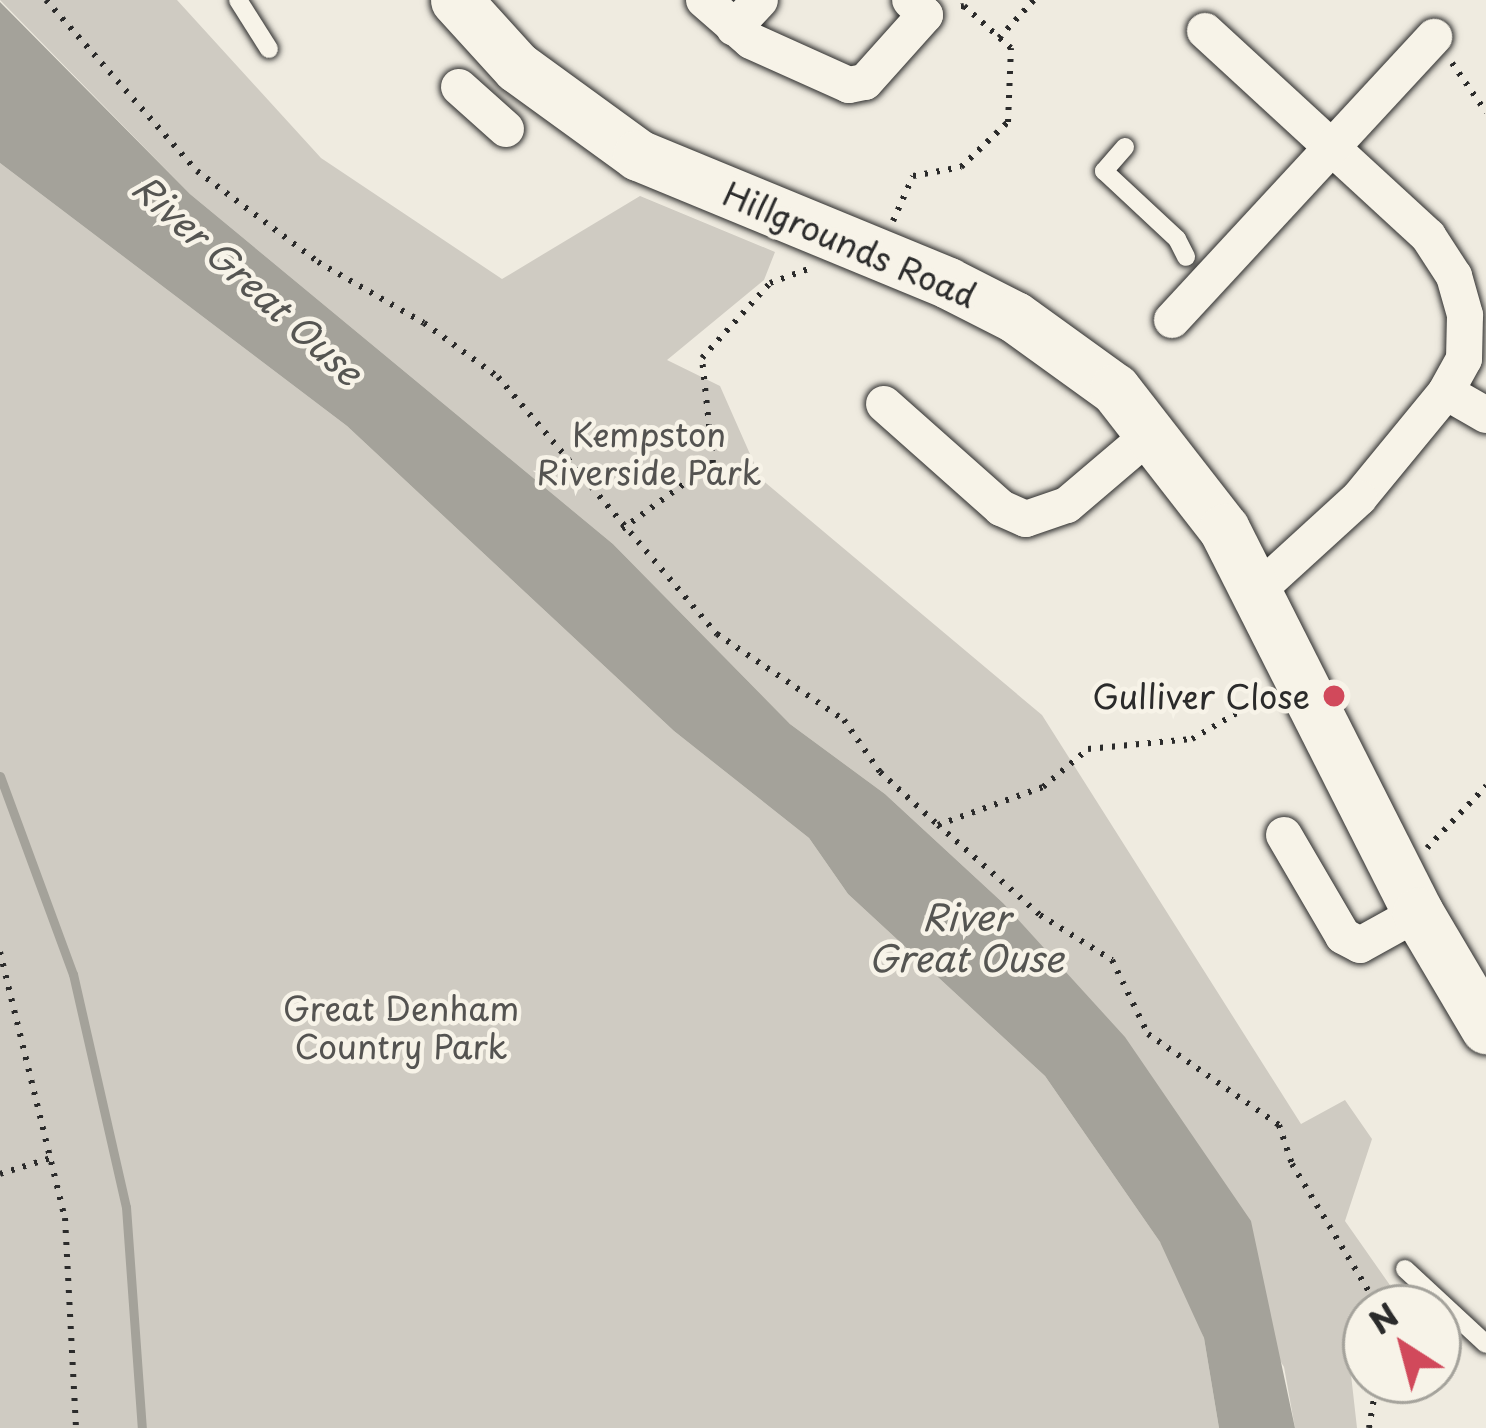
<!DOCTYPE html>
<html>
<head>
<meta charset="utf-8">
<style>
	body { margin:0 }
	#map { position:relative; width:1486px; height:1428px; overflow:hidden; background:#efebe0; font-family:"Playpen Sans",sans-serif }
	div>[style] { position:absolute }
	.green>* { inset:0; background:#cfcbc2 }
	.water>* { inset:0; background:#a4a29a }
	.stream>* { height:9px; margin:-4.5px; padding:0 4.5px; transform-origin:4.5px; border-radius:4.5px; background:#a4a29a }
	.path>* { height:6px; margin-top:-3px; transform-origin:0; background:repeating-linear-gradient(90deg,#2b2b2b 0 3px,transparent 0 12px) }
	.roads { filter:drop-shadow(0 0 3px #2b2b2b) drop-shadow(0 0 3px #2b2b2b) }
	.lane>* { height:18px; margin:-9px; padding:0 9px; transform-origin:9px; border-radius:9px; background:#f7f3e8 }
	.street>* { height:36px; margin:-18px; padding:0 18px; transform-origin:18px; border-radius:18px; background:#f7f3e8 }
	.secondary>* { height:51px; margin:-25.5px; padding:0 25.5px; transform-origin:25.5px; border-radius:25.5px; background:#f7f3e8 }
	.dots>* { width:33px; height:33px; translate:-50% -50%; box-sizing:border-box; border:6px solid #f7f3e8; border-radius:50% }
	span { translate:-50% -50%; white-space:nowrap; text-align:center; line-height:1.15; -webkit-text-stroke:9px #f7f3e8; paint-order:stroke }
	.street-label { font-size:33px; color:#2b2b2b }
	.park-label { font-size:33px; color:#545351 }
	.poi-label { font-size:33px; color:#2b2b2b }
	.right { translate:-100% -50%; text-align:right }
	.water-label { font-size:36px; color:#555552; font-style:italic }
	.north { position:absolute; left:1342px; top:1284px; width:120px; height:120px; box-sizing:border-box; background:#f7f3e8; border:3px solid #a5a39c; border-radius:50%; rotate:324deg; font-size:33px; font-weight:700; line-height:48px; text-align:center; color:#2b2b2b }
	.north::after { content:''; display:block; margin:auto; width:42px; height:54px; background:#d1495b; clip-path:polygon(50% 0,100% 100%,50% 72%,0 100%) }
</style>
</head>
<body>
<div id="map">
	<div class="green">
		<div style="clip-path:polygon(0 0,177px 0,321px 158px,502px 279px,640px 196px,775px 252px,764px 280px,667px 360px,720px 386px,761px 479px,1042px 715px,1301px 1124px,1345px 1100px,1372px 1139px,1345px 1221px,1406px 1308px,1366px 1308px,1366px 1342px,1348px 1348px,1357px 1428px,1295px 1428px,1284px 1367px,1002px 902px,885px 794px,790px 724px,613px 544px,190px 194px)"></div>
		<div style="clip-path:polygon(0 163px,347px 426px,674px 731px,809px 838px,848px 894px,1045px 1076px,1176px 1265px,1204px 1338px,1219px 1428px,0 1428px)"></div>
	</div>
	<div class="water">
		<div style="clip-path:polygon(0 2px,190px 194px,613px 544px,790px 724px,885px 794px,1002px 902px,1125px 1037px,1251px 1221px,1295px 1428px,1219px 1428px,1204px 1338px,1160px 1242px,1045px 1076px,848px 894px,809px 838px,674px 731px,347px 426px,0 163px)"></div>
	</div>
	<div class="stream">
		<div style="left:0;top:776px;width:211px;rotate:69.8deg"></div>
		<div style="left:73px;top:974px;width:239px;rotate:77.2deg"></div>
		<div style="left:126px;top:1207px;width:222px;rotate:85.9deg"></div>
	</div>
	<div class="path">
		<div style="left:46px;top:0;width:228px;rotate:48.6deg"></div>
		<div style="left:197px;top:171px;width:151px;rotate:36.9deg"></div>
		<div style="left:318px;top:262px;width:122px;rotate:29.9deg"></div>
		<div style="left:424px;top:323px;width:92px;rotate:36.1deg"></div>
		<div style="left:498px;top:377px;width:338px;rotate:49.6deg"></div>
		<div style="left:717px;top:634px;width:153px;rotate:34.1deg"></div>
		<div style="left:844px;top:720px;width:63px;rotate:55.3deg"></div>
		<div style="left:880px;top:772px;width:79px;rotate:42.4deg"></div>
		<div style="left:938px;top:825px;width:136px;rotate:41.4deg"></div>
		<div style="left:1040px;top:915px;width:85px;rotate:32deg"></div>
		<div style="left:1112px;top:960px;width:82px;rotate:64.1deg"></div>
		<div style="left:1148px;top:1034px;width:160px;rotate:34.8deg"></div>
		<div style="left:1279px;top:1125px;width:41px;rotate:71.6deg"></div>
		<div style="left:1292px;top:1164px;width:168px;rotate:58.9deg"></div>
		<div style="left:999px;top:38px;width:52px;rotate:-47.4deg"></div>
		<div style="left:1452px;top:63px;width:60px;rotate:55.2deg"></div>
		<div style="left:893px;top:221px;width:49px;rotate:-66deg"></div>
		<div style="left:913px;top:176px;width:49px;rotate:-10.6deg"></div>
		<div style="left:961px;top:167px;width:65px;rotate:-43.8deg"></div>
		<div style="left:1008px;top:122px;width:74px;rotate:-87.7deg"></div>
		<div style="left:1011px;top:48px;width:63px;rotate:-138.2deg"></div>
		<div style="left:964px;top:6px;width:10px;rotate:169deg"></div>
		<div style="left:622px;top:529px;width:112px;rotate:-36deg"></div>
		<div style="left:713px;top:463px;width:106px;rotate:-96deg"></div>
		<div style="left:702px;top:358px;width:101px;rotate:-47.8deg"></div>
		<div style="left:770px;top:283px;width:44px;rotate:-20.1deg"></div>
		<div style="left:938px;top:825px;width:112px;rotate:-19.9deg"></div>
		<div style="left:1043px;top:787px;width:59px;rotate:-40.2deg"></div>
		<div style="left:1088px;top:749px;width:104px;rotate:-5.5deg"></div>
		<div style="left:1192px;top:739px;width:88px;rotate:-30.1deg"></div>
		<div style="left:1427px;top:848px;width:86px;rotate:-46.4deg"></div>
		<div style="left:0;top:952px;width:274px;rotate:76.3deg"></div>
		<div style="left:65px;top:1218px;width:210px;rotate:87deg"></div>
		<div style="left:0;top:1174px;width:53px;rotate:-17.4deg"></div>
		<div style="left:1369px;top:1428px;width:49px;rotate:-80.5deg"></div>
	</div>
	<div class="roads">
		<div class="lane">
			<div style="left:238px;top:0;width:58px;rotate:57.7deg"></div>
			<div style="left:1125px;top:147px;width:32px;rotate:131deg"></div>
			<div style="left:1104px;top:171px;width:100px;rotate:43deg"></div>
			<div style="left:1177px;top:239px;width:20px;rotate:63deg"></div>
			<div style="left:1405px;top:1269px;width:110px;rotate:42.8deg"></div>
		</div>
		<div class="street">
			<div style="left:704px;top:0;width:62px;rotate:41.1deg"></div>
			<div style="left:751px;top:41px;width:107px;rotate:24.2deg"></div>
			<div style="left:849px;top:85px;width:16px;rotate:-11deg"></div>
			<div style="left:865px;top:82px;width:90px;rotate:-48.2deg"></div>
			<div style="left:925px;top:15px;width:21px;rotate:-135deg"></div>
			<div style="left:734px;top:28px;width:38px;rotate:-47deg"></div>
			<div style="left:1205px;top:31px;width:303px;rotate:42.6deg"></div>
			<div style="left:1428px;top:236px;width:48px;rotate:57deg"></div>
			<div style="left:1454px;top:276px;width:41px;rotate:74.2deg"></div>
			<div style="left:1465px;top:315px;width:44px;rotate:91.3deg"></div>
			<div style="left:1464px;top:359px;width:38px;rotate:119deg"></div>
			<div style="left:1446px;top:392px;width:137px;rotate:129.4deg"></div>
			<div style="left:1359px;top:498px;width:138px;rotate:137.6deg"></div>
			<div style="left:459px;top:87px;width:63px;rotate:41.8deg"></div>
			<div style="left:1172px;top:320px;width:386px;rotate:-47.2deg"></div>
			<div style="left:1446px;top:392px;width:46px;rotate:29.9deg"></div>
			<div style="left:884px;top:404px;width:157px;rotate:41.6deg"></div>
			<div style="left:1001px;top:508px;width:27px;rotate:24deg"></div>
			<div style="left:1026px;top:519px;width:43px;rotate:-18.9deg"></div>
			<div style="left:1067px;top:505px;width:114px;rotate:-40.4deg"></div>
			<div style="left:1284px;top:835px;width:117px;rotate:59.7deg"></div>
			<div style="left:1343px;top:936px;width:19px;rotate:28deg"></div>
			<div style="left:1360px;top:945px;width:66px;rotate:-28.9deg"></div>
		</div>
		<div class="secondary">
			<div style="left:456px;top:0;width:91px;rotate:47.7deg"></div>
			<div style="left:517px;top:67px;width:150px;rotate:36deg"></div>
			<div style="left:638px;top:155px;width:335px;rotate:22.4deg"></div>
			<div style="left:948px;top:283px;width:75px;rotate:26.9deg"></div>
			<div style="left:1015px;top:317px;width:123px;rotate:35.8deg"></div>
			<div style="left:1115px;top:389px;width:177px;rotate:52.1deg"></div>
			<div style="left:1224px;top:529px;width:430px;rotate:63.2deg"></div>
			<div style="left:1418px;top:913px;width:134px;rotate:59.4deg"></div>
		</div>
	</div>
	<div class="dots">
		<div style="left:1334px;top:696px;background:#d1495b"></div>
	</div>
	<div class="street-label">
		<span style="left:850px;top:244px;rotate:23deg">Hillgrounds Road</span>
	</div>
	<div class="park-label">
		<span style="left:649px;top:453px">Kempston<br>Riverside Park</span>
		<span style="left:401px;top:1027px">Great Denham<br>Country Park</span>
	</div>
	<div class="poi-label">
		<span class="right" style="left:1310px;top:696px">Gulliver Close</span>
	</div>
	<div class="water-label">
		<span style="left:248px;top:279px;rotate:42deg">River Great Ouse</span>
		<span style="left:966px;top:937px">River<br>Great Ouse</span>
	</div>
	<div class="north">N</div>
</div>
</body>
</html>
